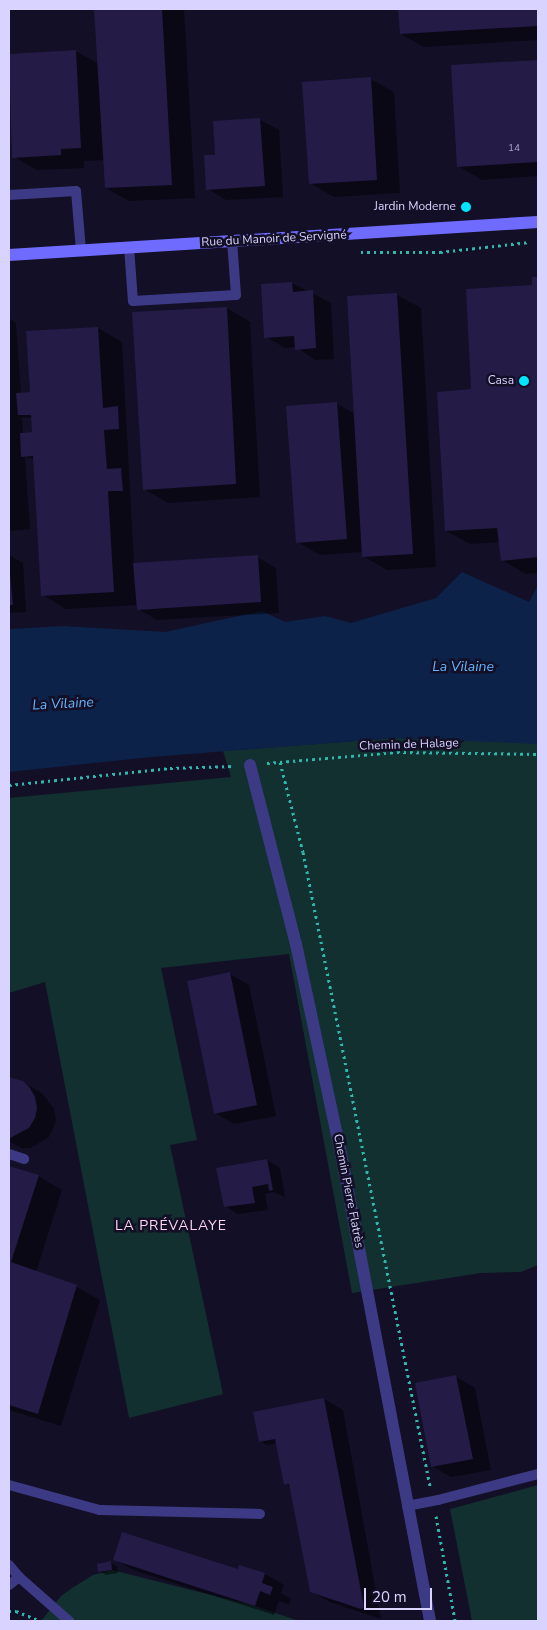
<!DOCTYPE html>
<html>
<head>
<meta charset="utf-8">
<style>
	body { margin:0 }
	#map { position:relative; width:547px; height:1630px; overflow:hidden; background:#130f26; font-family:"Nunito Sans",sans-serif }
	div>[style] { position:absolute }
	.green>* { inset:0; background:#12302f }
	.water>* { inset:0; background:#0c2248 }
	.shadow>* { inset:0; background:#0007 }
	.building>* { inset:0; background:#241b47 }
	.path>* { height:3px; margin-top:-1.5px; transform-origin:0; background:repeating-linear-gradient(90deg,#2fb8b0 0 2.5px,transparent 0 6.5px) }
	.lane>* { height:10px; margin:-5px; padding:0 5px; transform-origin:5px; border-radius:5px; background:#3d3a85 }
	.street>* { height:12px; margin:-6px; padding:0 6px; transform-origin:6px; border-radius:6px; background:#3d3a85 }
	.secondary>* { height:12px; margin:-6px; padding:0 6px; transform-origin:6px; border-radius:6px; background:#6f6bff }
	.dots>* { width:14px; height:14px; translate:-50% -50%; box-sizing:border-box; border:2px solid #130f26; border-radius:50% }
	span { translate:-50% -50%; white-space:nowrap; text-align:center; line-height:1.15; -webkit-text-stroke:5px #130f26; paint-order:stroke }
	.number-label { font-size:10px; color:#aca6d1 }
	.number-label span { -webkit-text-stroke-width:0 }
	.poi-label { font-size:12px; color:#d9d4ff }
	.right { translate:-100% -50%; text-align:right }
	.street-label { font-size:12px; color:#d9d4ff }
	.water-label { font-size:14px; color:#62b6ff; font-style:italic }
	.neighbourhood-label { font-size:14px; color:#ffd6f0; letter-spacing:1px }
	.frame { position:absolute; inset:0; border:10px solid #d9d4ff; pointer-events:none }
	.scale { position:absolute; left:364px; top:1588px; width:68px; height:22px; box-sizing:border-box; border:2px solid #d9d4ff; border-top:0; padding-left:6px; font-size:15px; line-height:18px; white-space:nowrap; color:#d9d4ff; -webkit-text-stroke:4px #130f26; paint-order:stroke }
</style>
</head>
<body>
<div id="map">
	<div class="green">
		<div style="clip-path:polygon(538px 737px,538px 1265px,521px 1272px,481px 1273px,352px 1293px,289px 954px,161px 968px,197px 1140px,170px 1145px,223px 1394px,129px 1418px,45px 982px,9px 993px,9px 798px,231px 777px,223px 751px,395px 738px)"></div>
		<div style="clip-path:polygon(538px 1485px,538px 1621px,472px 1621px,450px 1509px)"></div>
		<div style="clip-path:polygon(112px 1570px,255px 1606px,299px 1621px,41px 1621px,61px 1596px,72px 1588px,93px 1575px)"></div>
	</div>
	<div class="water">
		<div style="clip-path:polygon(462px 572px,529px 602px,538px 585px,538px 744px,395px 738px,151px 757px,9px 772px,9px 629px,64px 626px,165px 632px,262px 611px,285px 622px,325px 616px,351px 623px,436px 598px)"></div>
	</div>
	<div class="shadow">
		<div style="clip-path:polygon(95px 9px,184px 9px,195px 198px,129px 201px,106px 188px,104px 160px,84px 161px,84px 168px,37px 170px,14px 157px,9px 55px,75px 51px,99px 64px)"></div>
		<div style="clip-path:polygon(399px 9px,538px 9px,538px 40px,424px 47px,401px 34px)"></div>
		<div style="clip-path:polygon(538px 61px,538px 176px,482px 180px,458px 166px,452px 66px)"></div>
		<div style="clip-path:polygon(370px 79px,394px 92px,400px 193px,334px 197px,310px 183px)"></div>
		<div style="clip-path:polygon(260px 120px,279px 130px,283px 197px,226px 200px,208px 189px,216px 156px)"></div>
		<div style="clip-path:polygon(533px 278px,538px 278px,538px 573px,526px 574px,502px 560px,500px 542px,470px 544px,446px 531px,471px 391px,533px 286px)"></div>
		<div style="clip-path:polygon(292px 283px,331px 303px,334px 359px,315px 360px,296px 347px,285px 348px,266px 337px)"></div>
		<div style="clip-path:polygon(397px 295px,421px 308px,436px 567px,387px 570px,363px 556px,363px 552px,320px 555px,297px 542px,337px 404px,355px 414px)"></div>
		<div style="clip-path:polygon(227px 308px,250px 322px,260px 497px,168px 503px,144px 489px)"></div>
		<div style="clip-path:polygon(evenodd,9px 319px,16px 323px,21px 394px,31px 393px,27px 332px,98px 328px,122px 342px,134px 564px,257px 557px,276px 568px,279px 613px,157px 620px,138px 609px,137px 605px,66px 609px,43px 595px,35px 459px,25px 457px,30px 529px,9px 531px,9px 319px,22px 417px,32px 418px,33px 434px,23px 434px,22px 417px)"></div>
		<div style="clip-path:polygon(9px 555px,23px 563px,26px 612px,9px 613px)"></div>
		<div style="clip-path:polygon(230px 974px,249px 985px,276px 1116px,234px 1124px,215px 1113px)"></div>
		<div style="clip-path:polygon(9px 1078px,22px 1082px,42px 1093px,54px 1109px,56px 1120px,53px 1129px,48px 1138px,30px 1148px,21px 1148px,9px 1141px)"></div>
		<div style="clip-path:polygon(267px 1160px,280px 1168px,285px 1197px,274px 1192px,265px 1194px,268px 1210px,238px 1214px,225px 1206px)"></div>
		<div style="clip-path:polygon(9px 1167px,38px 1176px,62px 1190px,36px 1272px,77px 1287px,100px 1300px,61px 1426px,9px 1410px)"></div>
		<div style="clip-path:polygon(456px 1377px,475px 1388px,491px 1470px,451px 1477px,432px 1466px)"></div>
		<div style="clip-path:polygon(324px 1399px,343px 1410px,381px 1619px,330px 1602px,311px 1591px,291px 1487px,285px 1484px,277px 1443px,267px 1445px,260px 1441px)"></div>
		<div style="clip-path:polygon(114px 1559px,238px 1571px,240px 1567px,265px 1574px,284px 1585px,281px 1593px,291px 1599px,289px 1605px,279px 1601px,274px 1615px,133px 1570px)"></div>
		<div style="clip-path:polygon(111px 1563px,117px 1566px,118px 1573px,106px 1575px,99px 1571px)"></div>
	</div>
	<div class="building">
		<div style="clip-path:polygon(94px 9px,162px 9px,172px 185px,105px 188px)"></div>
		<div style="clip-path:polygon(398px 9px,538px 9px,538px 26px,400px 34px)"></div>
		<div style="clip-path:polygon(76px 50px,81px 148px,61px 149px,61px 155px,12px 158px,9px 54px)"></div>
		<div style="clip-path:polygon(538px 60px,538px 162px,457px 167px,451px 65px)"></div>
		<div style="clip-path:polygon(371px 77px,377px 180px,309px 184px,302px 82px)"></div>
		<div style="clip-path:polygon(260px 118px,265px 186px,206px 190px,204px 155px,215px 155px,213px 121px)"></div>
		<div style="clip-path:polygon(532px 277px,538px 277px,538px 557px,501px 561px,497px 528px,445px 531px,437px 392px,471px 389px,466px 289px,532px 285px)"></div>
		<div style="clip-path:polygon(292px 282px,293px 292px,313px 290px,316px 348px,295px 350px,294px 336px,264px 338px,261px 284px)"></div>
		<div style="clip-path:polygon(397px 293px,413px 554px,362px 557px,347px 296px)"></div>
		<div style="clip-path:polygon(227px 307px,236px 484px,143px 490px,132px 312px)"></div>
		<div style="clip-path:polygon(98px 327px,103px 408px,118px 406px,119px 429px,104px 430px,107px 469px,121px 468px,123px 491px,108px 491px,114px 592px,41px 596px,33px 456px,21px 457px,20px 433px,32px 432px,31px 415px,18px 415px,16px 393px,30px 392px,26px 331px)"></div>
		<div style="clip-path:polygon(337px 402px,347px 539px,296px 543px,286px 406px)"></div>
		<div style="clip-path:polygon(258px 555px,261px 602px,137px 610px,133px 563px)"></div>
		<div style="clip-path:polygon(9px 562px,13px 605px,9px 605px)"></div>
		<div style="clip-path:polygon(230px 972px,257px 1105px,214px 1114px,187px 981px)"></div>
		<div style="clip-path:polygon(9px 1077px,23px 1081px,30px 1088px,35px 1097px,37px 1108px,35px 1118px,29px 1128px,10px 1138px)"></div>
		<div style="clip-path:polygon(267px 1159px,273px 1190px,269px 1191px,268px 1184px,252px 1187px,255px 1203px,224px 1207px,216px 1168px)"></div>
		<div style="clip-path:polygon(9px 1166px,39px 1175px,11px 1262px,77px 1285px,38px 1414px,9px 1405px)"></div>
		<div style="clip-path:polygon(456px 1375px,473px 1459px,431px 1467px,415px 1383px)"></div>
		<div style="clip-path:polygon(324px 1398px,364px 1607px,361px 1609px,310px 1592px,289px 1484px,284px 1485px,275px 1439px,259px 1442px,253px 1412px)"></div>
		<div style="clip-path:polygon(122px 1532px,238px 1569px,239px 1565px,265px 1573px,262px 1583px,273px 1587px,270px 1595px,260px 1591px,255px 1606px,113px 1560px)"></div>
		<div style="clip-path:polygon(111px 1561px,112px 1570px,98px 1572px,97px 1564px)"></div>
	</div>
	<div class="path">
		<div style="left:361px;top:252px;width:79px"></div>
		<div style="left:440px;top:252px;width:90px;rotate:-6.4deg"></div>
		<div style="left:280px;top:762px;width:93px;rotate:75.7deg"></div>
		<div style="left:303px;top:852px;width:647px;rotate:78.67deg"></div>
		<div style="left:267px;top:763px;width:130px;rotate:-4.8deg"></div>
		<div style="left:397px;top:752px;width:141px;rotate:0.8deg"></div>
		<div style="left:9px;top:785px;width:162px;rotate:-6deg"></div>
		<div style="left:170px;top:768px;width:63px;rotate:-1.8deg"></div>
		<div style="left:436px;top:1516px;width:107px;rotate:79.7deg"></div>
		<div style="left:9px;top:1611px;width:7px"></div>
		<div style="left:16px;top:1611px;width:27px;rotate:22deg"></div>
	</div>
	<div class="lane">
		<div style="left:9px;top:195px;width:67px;rotate:-3.4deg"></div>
		<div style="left:76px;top:191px;width:59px;rotate:85.2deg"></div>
		<div style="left:129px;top:247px;width:54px;rotate:85.8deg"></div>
		<div style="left:133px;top:301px;width:103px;rotate:-3.3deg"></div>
		<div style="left:236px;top:295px;width:54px;rotate:-94.2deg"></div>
		<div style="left:9px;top:1154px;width:16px;rotate:18deg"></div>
		<div style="left:9px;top:1485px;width:94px;rotate:15.4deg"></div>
		<div style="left:100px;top:1510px;width:160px;rotate:1.4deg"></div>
		<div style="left:407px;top:1506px;width:32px;rotate:-11deg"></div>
		<div style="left:438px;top:1500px;width:103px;rotate:-14.6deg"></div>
		<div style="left:9px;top:1565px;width:16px;rotate:50deg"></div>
		<div style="left:19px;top:1577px;width:67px;rotate:41.3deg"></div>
		<div style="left:9px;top:1585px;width:13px;rotate:-39deg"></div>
	</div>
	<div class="street">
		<div style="left:250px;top:765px;width:185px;rotate:75.6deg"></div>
		<div style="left:296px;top:944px;width:215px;rotate:77.9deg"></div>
		<div style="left:341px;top:1154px;width:475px;rotate:79.2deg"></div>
	</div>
	<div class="secondary">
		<div style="left:9px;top:255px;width:530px;rotate:-3.57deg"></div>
	</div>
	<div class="dots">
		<div style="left:466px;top:207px;background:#00e5ff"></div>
		<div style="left:524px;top:381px;background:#00e5ff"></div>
	</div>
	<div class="number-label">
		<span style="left:514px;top:149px">14</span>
	</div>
	<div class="poi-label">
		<span class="right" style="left:456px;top:207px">Jardin Moderne</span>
		<span class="right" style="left:514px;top:381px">Casa</span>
	</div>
	<div class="street-label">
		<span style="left:274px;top:239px;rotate:-3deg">Rue du Manoir de Servigné</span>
		<span style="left:409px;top:745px;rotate:-2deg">Chemin de Halage</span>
		<span style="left:348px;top:1191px;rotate:79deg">Chemin Pierre Flatrès</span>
	</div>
	<div class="water-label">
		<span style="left:463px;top:667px">La Vilaine</span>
		<span style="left:63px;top:704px;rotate:-3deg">La Vilaine</span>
	</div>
	<div class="neighbourhood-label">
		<span style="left:171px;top:1226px">LA PRÉVALAYE</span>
	</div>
	<div class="frame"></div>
	<div class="scale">20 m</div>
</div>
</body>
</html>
